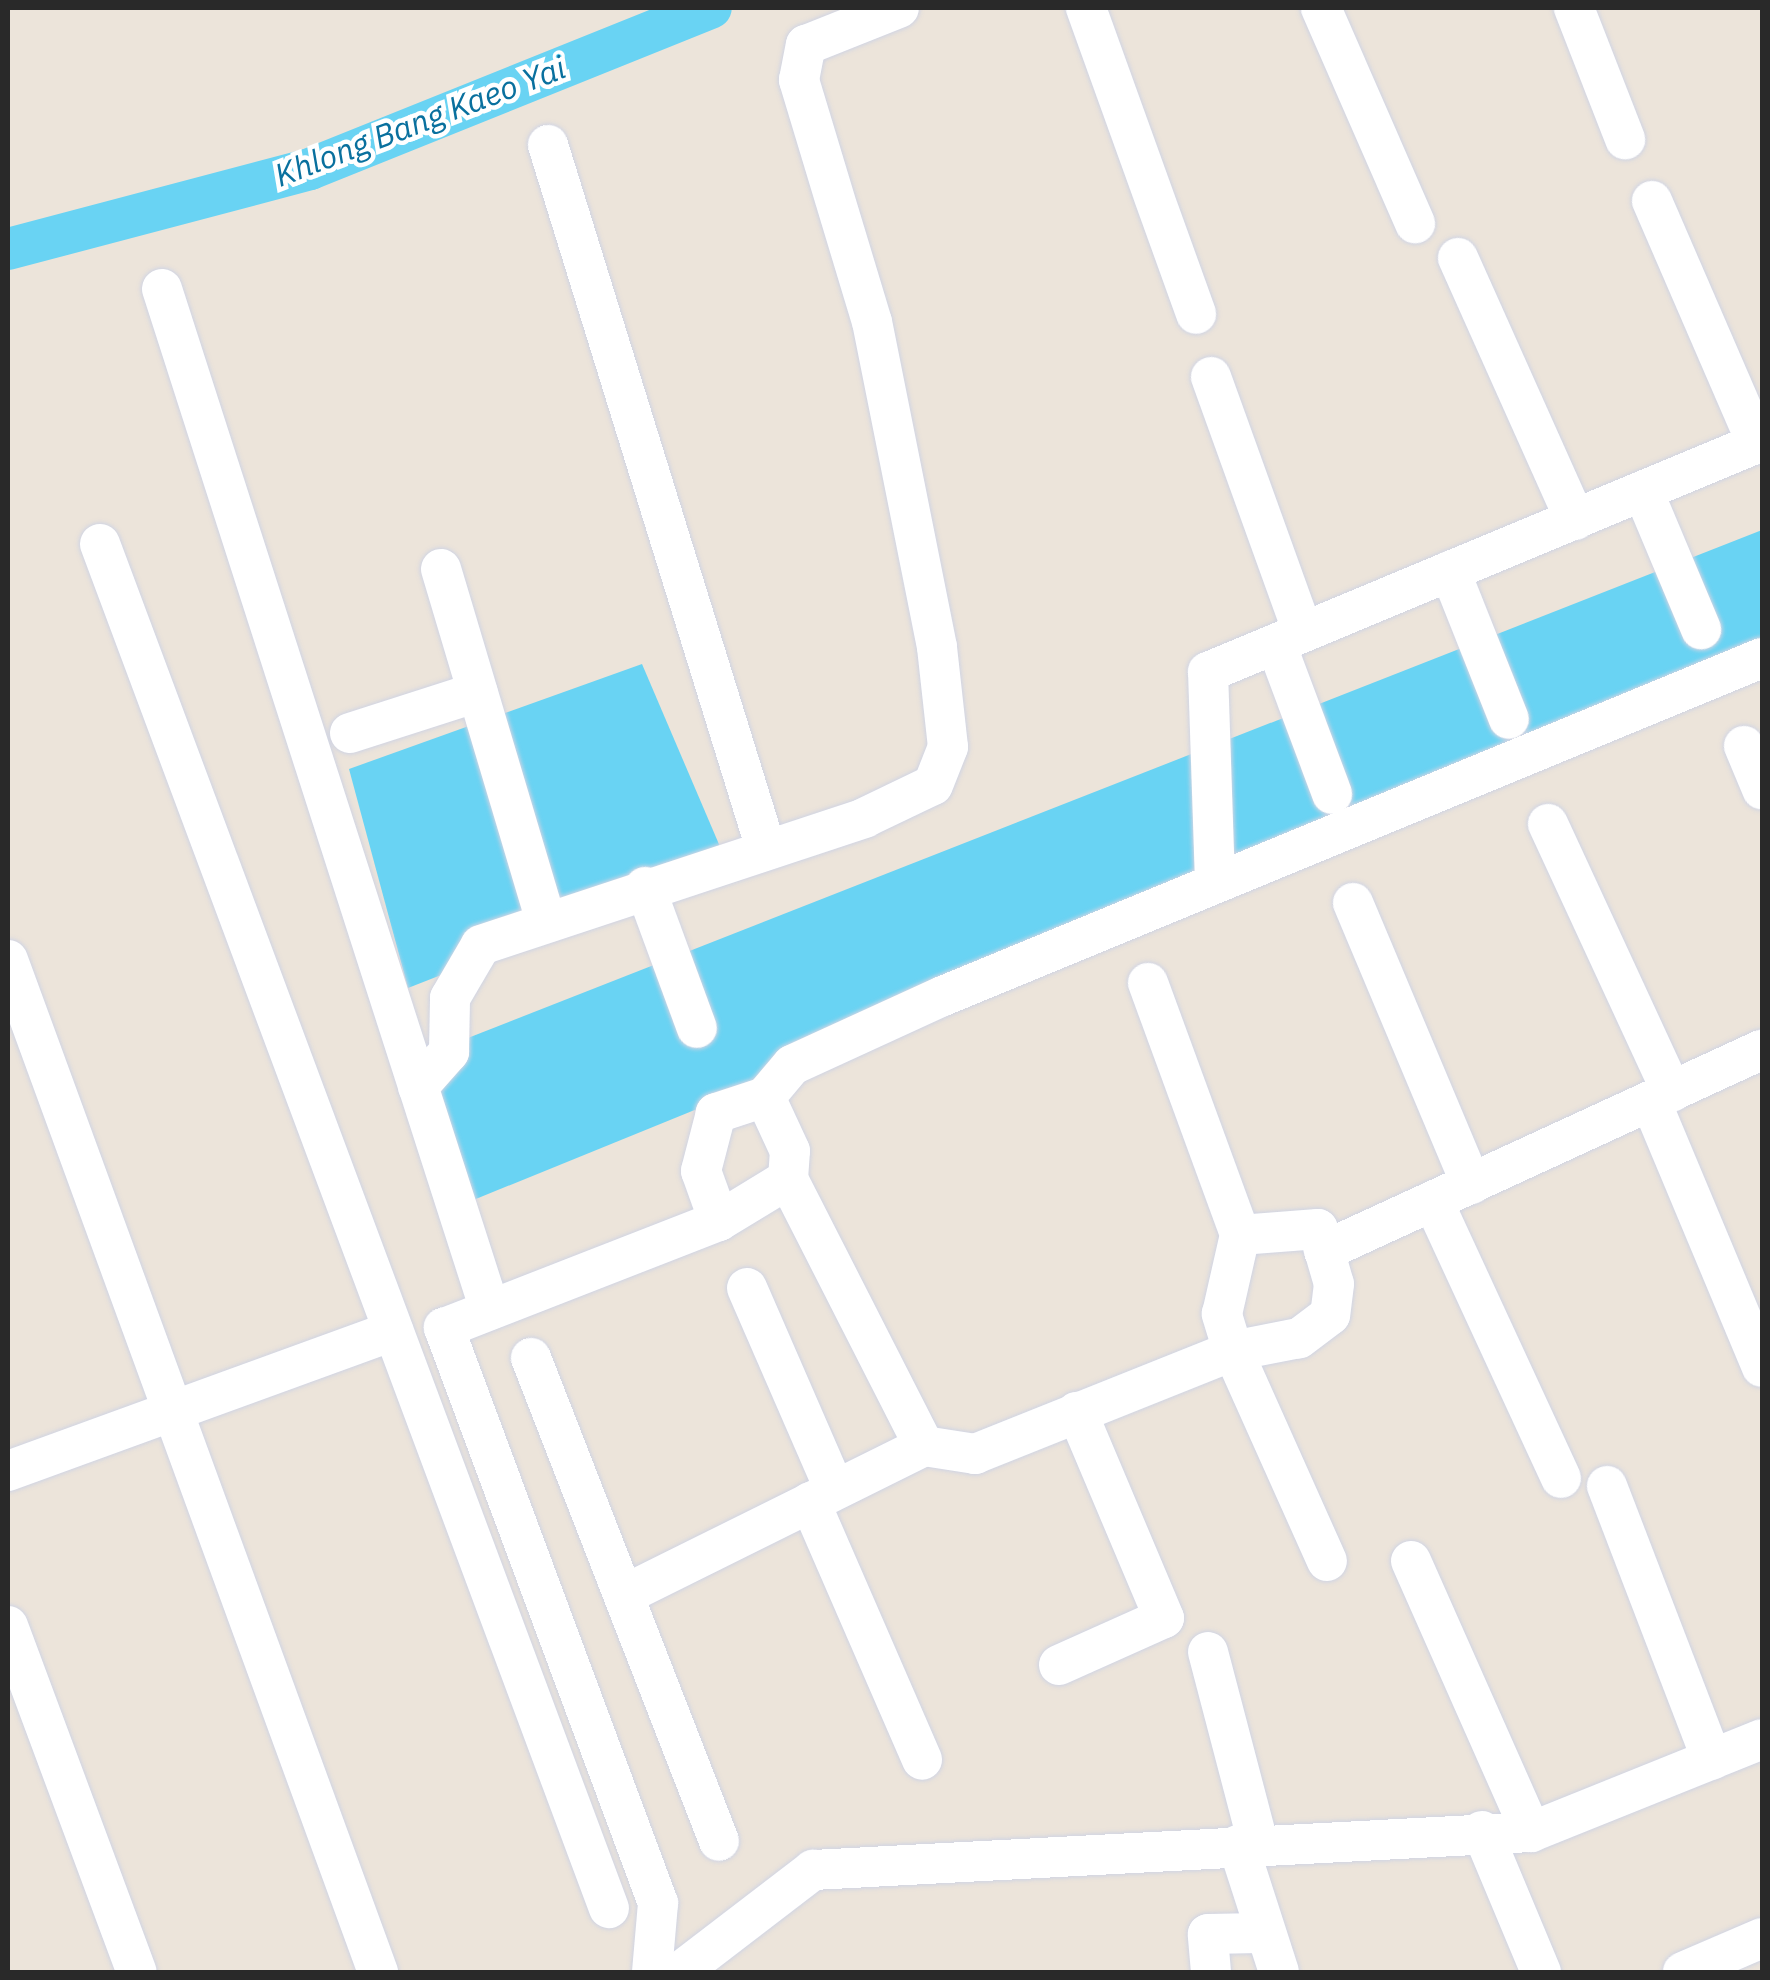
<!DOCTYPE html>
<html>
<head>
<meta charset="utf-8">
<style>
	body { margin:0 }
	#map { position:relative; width:1770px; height:1980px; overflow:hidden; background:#ece4da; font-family:"IBM Plex Sans",sans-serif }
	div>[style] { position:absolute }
	.water>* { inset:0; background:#69d3f3 }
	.canal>* { height:42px; margin:-21px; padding:0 21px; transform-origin:21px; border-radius:21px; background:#69d3f3 }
	.roads { filter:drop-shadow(0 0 2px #d0d4e3) drop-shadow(0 0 2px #d0d4e3) }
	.minor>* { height:40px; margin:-20px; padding:0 20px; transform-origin:20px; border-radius:20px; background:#fff }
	span { translate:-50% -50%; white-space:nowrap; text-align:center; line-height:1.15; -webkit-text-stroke:9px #fff; paint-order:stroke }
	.water-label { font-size:32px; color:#09709e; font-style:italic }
	.frame { position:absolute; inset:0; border:10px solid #292929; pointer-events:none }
</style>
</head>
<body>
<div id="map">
	<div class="water">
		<div style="clip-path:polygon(1762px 530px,1762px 676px,466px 1203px,422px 1056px)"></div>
		<div style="clip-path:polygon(642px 664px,727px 863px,408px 988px,349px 769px)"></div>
	</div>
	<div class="canal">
		<div style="left:8px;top:249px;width:312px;rotate:-14.8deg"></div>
		<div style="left:310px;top:169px;width:432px;rotate:-21.9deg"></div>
	</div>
	<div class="roads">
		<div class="minor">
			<div style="left:1086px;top:8px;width:325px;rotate:70.2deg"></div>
			<div style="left:1321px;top:8px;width:235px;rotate:66.4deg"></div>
			<div style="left:1574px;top:8px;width:141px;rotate:68.7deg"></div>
			<div style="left:548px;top:145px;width:737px;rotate:72.79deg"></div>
			<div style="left:1652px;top:201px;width:265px;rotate:66.6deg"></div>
			<div style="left:1458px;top:258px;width:287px;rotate:65.9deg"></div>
			<div style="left:162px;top:289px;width:1072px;rotate:72.19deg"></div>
			<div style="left:1211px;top:377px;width:271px;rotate:70.2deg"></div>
			<div style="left:1643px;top:491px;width:150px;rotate:67.2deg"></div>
			<div style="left:100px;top:544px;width:1456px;rotate:69.54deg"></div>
			<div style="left:441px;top:569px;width:368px;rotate:73.4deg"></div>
			<div style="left:1450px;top:571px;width:159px;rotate:68.3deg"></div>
			<div style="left:1276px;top:644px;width:160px;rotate:69.5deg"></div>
			<div style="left:350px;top:733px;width:134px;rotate:-17.8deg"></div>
			<div style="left:1744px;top:746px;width:47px;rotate:67.3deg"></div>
			<div style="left:1548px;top:824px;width:295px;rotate:65.2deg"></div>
			<div style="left:1215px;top:882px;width:210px;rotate:-91.9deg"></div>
			<div style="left:1208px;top:672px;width:600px;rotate:-22.63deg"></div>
			<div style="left:645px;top:887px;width:150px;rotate:69.8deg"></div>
			<div style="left:1353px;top:903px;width:305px;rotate:67.2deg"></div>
			<div style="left:8px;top:960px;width:1078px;rotate:69.92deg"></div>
			<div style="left:1148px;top:983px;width:268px;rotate:69.9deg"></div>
			<div style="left:418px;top:1087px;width:47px;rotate:-48.5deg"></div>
			<div style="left:449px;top:1052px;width:54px;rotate:-88.9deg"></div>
			<div style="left:450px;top:998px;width:61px;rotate:-59.7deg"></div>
			<div style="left:481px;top:945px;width:404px;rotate:-18.3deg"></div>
			<div style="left:864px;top:818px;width:76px;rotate:-25.6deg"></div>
			<div style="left:933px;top:785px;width:41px;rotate:-68.5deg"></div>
			<div style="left:948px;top:747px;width:101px;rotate:-96.3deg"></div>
			<div style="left:937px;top:647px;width:331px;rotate:-101.3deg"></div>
			<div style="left:872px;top:322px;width:253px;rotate:-106.8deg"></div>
			<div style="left:799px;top:80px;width:36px;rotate:-79deg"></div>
			<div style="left:806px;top:45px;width:100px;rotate:-21.7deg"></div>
			<div style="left:765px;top:1097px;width:42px;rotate:-49.8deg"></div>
			<div style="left:792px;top:1065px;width:166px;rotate:-24.6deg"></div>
			<div style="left:943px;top:996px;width:886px;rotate:-22.43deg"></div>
			<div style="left:1651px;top:1102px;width:287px;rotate:67.3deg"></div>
			<div style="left:788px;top:1179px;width:300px;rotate:63deg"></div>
			<div style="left:924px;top:1446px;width:52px;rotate:8.9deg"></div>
			<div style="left:975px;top:1454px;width:278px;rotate:-21.8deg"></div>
			<div style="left:1233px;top:1351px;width:39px;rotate:-107deg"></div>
			<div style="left:1222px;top:1314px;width:81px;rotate:-77.2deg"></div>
			<div style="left:1240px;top:1235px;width:78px;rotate:-4.4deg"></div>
			<div style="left:1318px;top:1229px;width:57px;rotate:73.8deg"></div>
			<div style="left:1334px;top:1284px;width:31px;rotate:97deg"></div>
			<div style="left:1330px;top:1315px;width:39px;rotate:143deg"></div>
			<div style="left:1299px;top:1338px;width:67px;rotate:168.9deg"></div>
			<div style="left:1233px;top:1351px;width:230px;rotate:65.9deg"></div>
			<div style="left:1433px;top:1201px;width:305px;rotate:65.2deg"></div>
			<div style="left:1324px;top:1251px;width:482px;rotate:-24.7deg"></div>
			<div style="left:747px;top:1288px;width:220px;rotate:66.5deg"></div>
			<div style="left:531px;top:1358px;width:518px;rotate:68.73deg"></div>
			<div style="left:8px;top:1471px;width:410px;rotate:-20deg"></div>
			<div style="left:1607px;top:1486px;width:293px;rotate:69deg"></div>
			<div style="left:810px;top:1502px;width:281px;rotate:66.5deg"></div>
			<div style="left:1411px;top:1561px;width:296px;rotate:66.1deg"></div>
			<div style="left:624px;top:1595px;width:335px;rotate:-26.4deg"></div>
			<div style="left:8px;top:1626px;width:369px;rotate:69.6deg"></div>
			<div style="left:1208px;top:1652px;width:197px;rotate:75.3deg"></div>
			<div style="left:1059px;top:1665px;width:115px;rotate:-24.1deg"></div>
			<div style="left:1164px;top:1618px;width:224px;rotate:-112.9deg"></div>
			<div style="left:1482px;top:1831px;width:153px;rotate:67.3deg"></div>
			<div style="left:1238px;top:1845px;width:133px;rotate:72.1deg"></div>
			<div style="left:652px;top:1972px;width:69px;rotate:-85deg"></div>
			<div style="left:658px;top:1903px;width:614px;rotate:-110.41deg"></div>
			<div style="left:444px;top:1328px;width:295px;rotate:-21.3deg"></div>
			<div style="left:719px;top:1221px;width:81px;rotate:-31.3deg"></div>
			<div style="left:788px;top:1179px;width:28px;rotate:-86deg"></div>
			<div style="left:790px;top:1151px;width:60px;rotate:-114.8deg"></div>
			<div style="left:765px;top:1097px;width:52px;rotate:161.9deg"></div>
			<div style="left:716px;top:1113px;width:60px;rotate:104.5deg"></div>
			<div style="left:701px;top:1171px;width:53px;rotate:70.2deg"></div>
			<div style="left:680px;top:1972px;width:168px;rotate:-37.5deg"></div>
			<div style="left:813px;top:1870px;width:719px;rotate:-3.03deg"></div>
			<div style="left:1531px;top:1832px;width:249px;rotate:-21.9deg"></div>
			<div style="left:1211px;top:1972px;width:38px;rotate:-95deg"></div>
			<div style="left:1208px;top:1934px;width:52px;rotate:-1.1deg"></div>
			<div style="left:1683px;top:1972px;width:86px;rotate:-23.3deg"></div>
		</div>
	</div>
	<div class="water-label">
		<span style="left:420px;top:121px;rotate:-21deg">Khlong Bang Kaeo Yai</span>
	</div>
	<div class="frame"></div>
</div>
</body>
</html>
